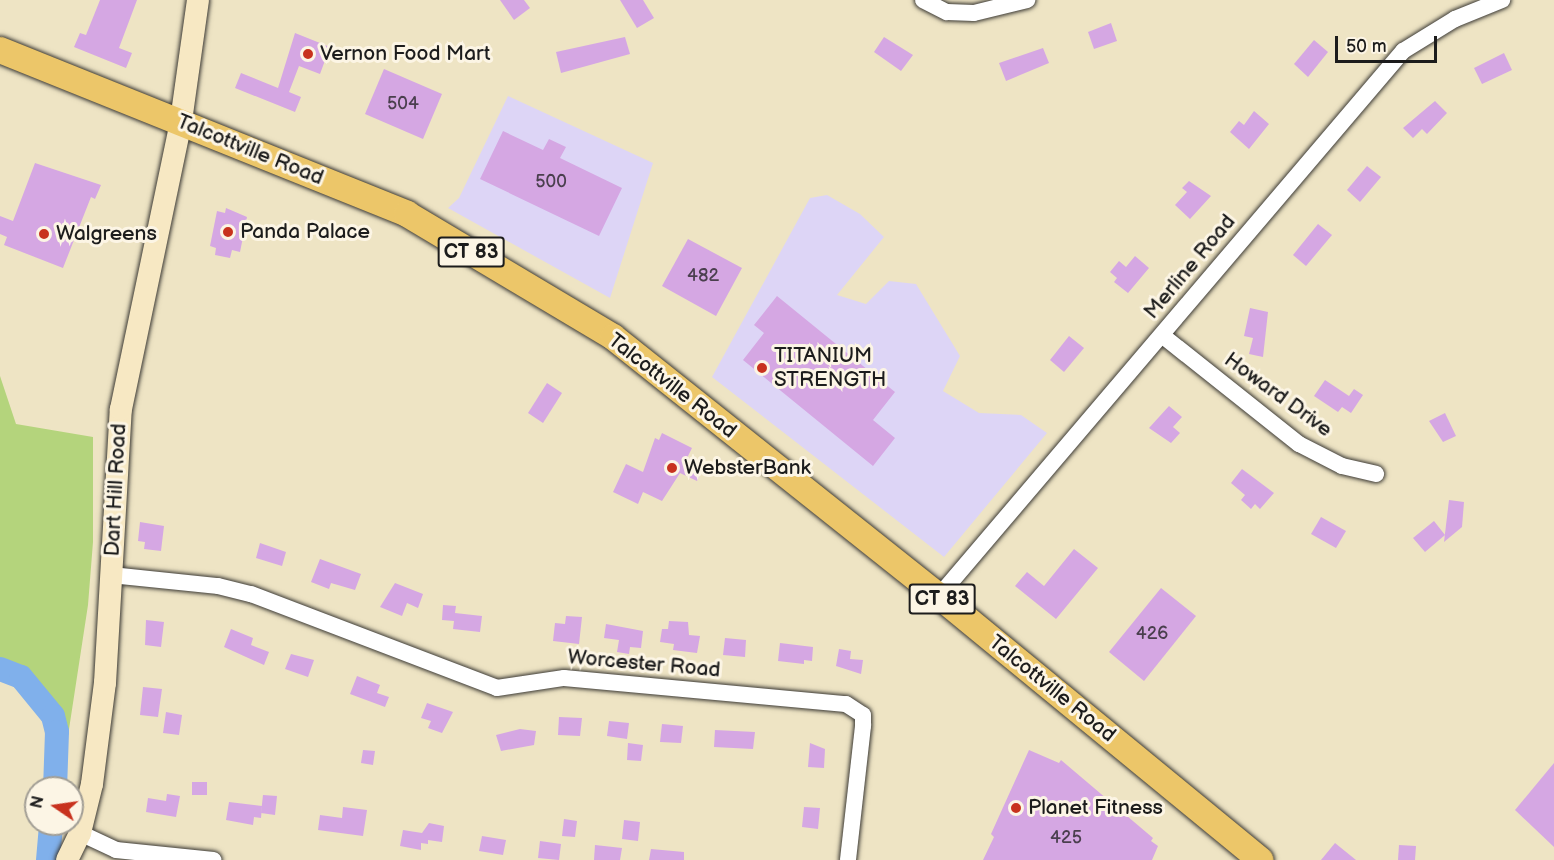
<!DOCTYPE html>
<html>
<head>
<meta charset="utf-8">
<style>
	body { margin:0 }
	#map { position:relative; width:1554px; height:860px; overflow:hidden; background:#eee4c4; font-family:"Balsamiq Sans",sans-serif }
	div>[style] { position:absolute }
	.built>* { inset:0; background:#ddd5f6 }
	.green>* { inset:0; background:#b4d47c }
	.river>* { height:24px; margin:-12px; padding:0 12px; transform-origin:12px; border-radius:12px; background:#80b0eb }
	.building>* { inset:0; background:#d5a7e3 }
	.roads { filter:drop-shadow(0 0 2px #3c3a35) drop-shadow(0 0 2px #3c3a35) }
	.street>* { height:16px; margin:-8px; padding:0 8px; transform-origin:8px; border-radius:8px; background:#fff }
	.secondary>* { height:22px; margin:-11px; padding:0 11px; transform-origin:11px; border-radius:11px; background:#f7e8c3 }
	.primary>* { height:26px; margin:-13px; padding:0 13px; transform-origin:13px; border-radius:13px; background:#ecc669 }
	.dots>* { width:16px; height:16px; translate:-50% -50%; box-sizing:border-box; border:3px solid #fcf5e5; border-radius:50% }
	span { translate:-50% -50%; white-space:nowrap; text-align:center; line-height:1.15; -webkit-text-stroke:6px #fcf5e5; paint-order:stroke }
	.number-label { font-size:18px; color:#4a3f4e }
	.number-label span { -webkit-text-stroke-width:0 }
	.shield-label span { padding:2px 4px; background:#fcf5e5; border:2px solid; border-radius:4px; -webkit-text-stroke-width:0 }
	.shield-label { font-size:20px; color:#1c1c1c; font-weight:700 }
	.poi-label { font-size:21px; color:#1c1c1c }
	.left { translate:0 -50%; text-align:left }
	.street-label { font-size:21px; color:#1c1c1c }
	.north { position:absolute; left:24px; top:776px; width:60px; height:60px; box-sizing:border-box; background:#fcf5e5; border:2px solid #a29e95; border-radius:50%; rotate:283deg; font-size:16px; font-weight:700; line-height:24px; text-align:center; color:#1c1c1c }
	.north::after { content:''; display:block; margin:auto; width:21px; height:27px; background:#c8321e; clip-path:polygon(50% 0,100% 100%,50% 72%,0 100%) }
	.scale { position:absolute; left:1335px; top:36px; width:102px; height:27px; box-sizing:border-box; border:3px solid #1c1c1c; border-top:0; padding-left:8px; font-size:18px; line-height:21px; white-space:nowrap; color:#1c1c1c; -webkit-text-stroke:4px #fcf5e5; paint-order:stroke }
</style>
</head>
<body>
<div id="map">
	<div class="built">
		<div style="clip-path:polygon(508px 96px,653px 163px,610px 298px,448px 208px,459px 198px)"></div>
		<div style="clip-path:polygon(827px 195px,860px 214px,884px 237px,837px 295px,866px 304px,889px 281px,916px 284px,960px 356px,943px 391px,979px 413px,1021px 415px,1047px 433px,944px 557px,712px 377px,810px 198px)"></div>
	</div>
	<div class="green">
		<div style="clip-path:polygon(0 376px,16px 424px,93px 437px,93px 542px,88px 605px,60px 788px,55px 788px,57px 732px,50px 710px,21px 677px,0 669px)"></div>
	</div>
	<div class="river">
		<div style="left:0;top:669px;width:22px;rotate:21deg"></div>
		<div style="left:21px;top:677px;width:50px;rotate:50.6deg"></div>
		<div style="left:53px;top:716px;width:16px;rotate:76deg"></div>
		<div style="left:57px;top:732px;width:56px;rotate:92deg"></div>
		<div style="left:48px;top:860px;width:36px;rotate:-85deg"></div>
	</div>
	<div class="building">
		<div style="clip-path:polygon(100px 0,137px 0,119px 48px,132px 53px,126px 68px,74px 47px,80px 33px,86px 35px)"></div>
		<div style="clip-path:polygon(500px 0,524px 0,530px 8px,514px 20px)"></div>
		<div style="clip-path:polygon(620px 0,643px 0,654px 18px,637px 28px)"></div>
		<div style="clip-path:polygon(1111px 23px,1117px 41px,1094px 49px,1088px 32px)"></div>
		<div style="clip-path:polygon(295px 33px,330px 47px,320px 74px,299px 66px,289px 92px,301px 97px,295px 112px,235px 88px,241px 73px,278px 88px)"></div>
		<div style="clip-path:polygon(625px 37px,630px 54px,561px 73px,556px 52px)"></div>
		<div style="clip-path:polygon(884px 37px,913px 55px,901px 71px,874px 52px)"></div>
		<div style="clip-path:polygon(1314px 40px,1328px 52px,1308px 77px,1294px 64px)"></div>
		<div style="clip-path:polygon(1043px 48px,1049px 63px,1006px 81px,999px 63px)"></div>
		<div style="clip-path:polygon(1504px 53px,1512px 70px,1482px 84px,1474px 68px)"></div>
		<div style="clip-path:polygon(384px 69px,442px 94px,423px 139px,365px 114px)"></div>
		<div style="clip-path:polygon(1435px 101px,1447px 113px,1427px 134px,1422px 129px,1413px 138px,1403px 128px)"></div>
		<div style="clip-path:polygon(1254px 111px,1269px 124px,1249px 149px,1230px 132px,1239px 121px,1244px 125px)"></div>
		<div style="clip-path:polygon(503px 131px,543px 150px,549px 139px,566px 147px,560px 158px,622px 188px,599px 236px,480px 179px)"></div>
		<div style="clip-path:polygon(35px 163px,101px 185px,95px 199px,91px 197px,63px 268px,4px 245px,7px 237px,0 234px,0 216px,13px 221px)"></div>
		<div style="clip-path:polygon(1367px 166px,1381px 177px,1360px 202px,1347px 190px)"></div>
		<div style="clip-path:polygon(1189px 181px,1211px 196px,1190px 219px,1175px 205px,1187px 192px,1182px 188px)"></div>
		<div style="clip-path:polygon(226px 208px,247px 217px,240px 252px,232px 250px,230px 258px,215px 255px,216px 248px,210px 246px,217px 211px,225px 213px)"></div>
		<div style="clip-path:polygon(1318px 224px,1332px 235px,1306px 266px,1293px 255px)"></div>
		<div style="clip-path:polygon(688px 239px,742px 268px,716px 316px,662px 286px)"></div>
		<div style="clip-path:polygon(1135px 256px,1149px 268px,1128px 293px,1114px 282px,1117px 278px,1110px 272px,1119px 261px,1126px 267px)"></div>
		<div style="clip-path:polygon(777px 296px,895px 392px,873px 420px,895px 438px,873px 466px,743px 360px,764px 333px,754px 325px)"></div>
		<div style="clip-path:polygon(1250px 308px,1268px 312px,1263px 357px,1249px 354px,1253px 338px,1244px 336px)"></div>
		<div style="clip-path:polygon(1069px 336px,1084px 348px,1064px 372px,1050px 360px)"></div>
		<div style="clip-path:polygon(1325px 380px,1349px 396px,1354px 389px,1363px 395px,1351px 413px,1342px 407px,1338px 412px,1314px 396px)"></div>
		<div style="clip-path:polygon(547px 383px,562px 393px,543px 423px,528px 413px)"></div>
		<div style="clip-path:polygon(1169px 406px,1182px 417px,1173px 427px,1180px 433px,1171px 443px,1149px 428px)"></div>
		<div style="clip-path:polygon(1445px 413px,1456px 436px,1443px 442px,1429px 421px)"></div>
		<div style="clip-path:polygon(662px 433px,692px 448px,685px 462px,702px 470px,697px 481px,680px 473px,662px 501px,643px 492px,638px 504px,613px 492px,626px 464px,643px 472px,655px 438px,659px 440px)"></div>
		<div style="clip-path:polygon(1242px 469px,1274px 493px,1260px 509px,1255px 504px,1251px 509px,1241px 500px,1245px 495px,1231px 483px)"></div>
		<div style="clip-path:polygon(1449px 500px,1464px 502px,1462px 527px,1444px 542px)"></div>
		<div style="clip-path:polygon(1321px 517px,1346px 531px,1336px 548px,1311px 534px)"></div>
		<div style="clip-path:polygon(1434px 521px,1445px 535px,1425px 552px,1413px 538px)"></div>
		<div style="clip-path:polygon(140px 522px,164px 526px,161px 551px,144px 549px,145px 542px,138px 541px)"></div>
		<div style="clip-path:polygon(260px 543px,286px 552px,282px 566px,256px 558px)"></div>
		<div style="clip-path:polygon(1074px 549px,1098px 568px,1056px 619px,1015px 586px,1027px 572px,1044px 586px)"></div>
		<div style="clip-path:polygon(320px 559px,361px 574px,355px 590px,331px 583px,329px 589px,311px 582px)"></div>
		<div style="clip-path:polygon(395px 583px,423px 594px,418px 608px,407px 603px,402px 616px,380px 607px)"></div>
		<div style="clip-path:polygon(1161px 588px,1196px 616px,1144px 681px,1109px 652px)"></div>
		<div style="clip-path:polygon(443px 605px,456px 606px,455px 613px,482px 616px,480px 632px,453px 629px,454px 621px,442px 620px)"></div>
		<div style="clip-path:polygon(566px 616px,582px 617px,579px 644px,553px 641px,555px 623px,565px 624px)"></div>
		<div style="clip-path:polygon(146px 620px,164px 622px,161px 647px,145px 645px)"></div>
		<div style="clip-path:polygon(669px 621px,688px 622px,689px 635px,700px 636px,697px 653px,673px 650px,674px 644px,660px 642px,662px 629px,668px 629px)"></div>
		<div style="clip-path:polygon(606px 624px,643px 631px,641px 648px,630px 647px,629px 654px,617px 652px,619px 640px,604px 638px)"></div>
		<div style="clip-path:polygon(231px 629px,253px 638px,251px 645px,269px 652px,264px 665px,224px 647px)"></div>
		<div style="clip-path:polygon(725px 638px,746px 640px,745px 657px,723px 655px)"></div>
		<div style="clip-path:polygon(780px 643px,813px 647px,812px 661px,804px 660px,804px 664px,778px 661px)"></div>
		<div style="clip-path:polygon(839px 649px,851px 651px,850px 659px,863px 660px,861px 674px,836px 666px)"></div>
		<div style="clip-path:polygon(291px 654px,314px 660px,308px 677px,285px 669px)"></div>
		<div style="clip-path:polygon(357px 676px,380px 685px,377px 693px,389px 697px,385px 707px,350px 694px)"></div>
		<div style="clip-path:polygon(143px 687px,162px 689px,158px 717px,140px 715px)"></div>
		<div style="clip-path:polygon(427px 703px,453px 712px,442px 733px,428px 728px,431px 721px,421px 718px)"></div>
		<div style="clip-path:polygon(166px 712px,182px 715px,179px 735px,163px 733px)"></div>
		<div style="clip-path:polygon(559px 717px,582px 718px,580px 736px,558px 735px)"></div>
		<div style="clip-path:polygon(609px 721px,629px 723px,627px 739px,607px 736px)"></div>
		<div style="clip-path:polygon(662px 724px,683px 726px,681px 743px,660px 742px)"></div>
		<div style="clip-path:polygon(520px 729px,536px 731px,534px 745px,501px 751px,496px 735px)"></div>
		<div style="clip-path:polygon(715px 730px,755px 732px,753px 749px,714px 747px)"></div>
		<div style="clip-path:polygon(628px 743px,643px 745px,641px 761px,627px 760px)"></div>
		<div style="clip-path:polygon(810px 743px,825px 749px,824px 768px,808px 767px)"></div>
		<div style="clip-path:polygon(363px 750px,375px 751px,373px 765px,361px 763px)"></div>
		<div style="clip-path:polygon(1029px 750px,1059px 763px,1061px 760px,1153px 838px,1151px 841px,1158px 846px,1152px 860px,983px 860px,994px 837px,991px 834px)"></div>
		<div style="clip-path:polygon(1554px 763px,1554px 847px,1515px 810px)"></div>
		<div style="clip-path:polygon(192px 782px,207px 782px,207px 795px,192px 795px)"></div>
		<div style="clip-path:polygon(167px 794px,180px 796px,176px 817px,146px 812px,148px 798px,166px 801px)"></div>
		<div style="clip-path:polygon(263px 795px,277px 796px,275px 815px,261px 813px)"></div>
		<div style="clip-path:polygon(229px 802px,262px 806px,261px 818px,254px 817px,253px 825px,226px 820px)"></div>
		<div style="clip-path:polygon(343px 807px,367px 810px,363px 836px,318px 830px,320px 815px,342px 818px)"></div>
		<div style="clip-path:polygon(804px 807px,820px 808px,818px 829px,802px 827px)"></div>
		<div style="clip-path:polygon(564px 819px,577px 821px,575px 837px,562px 836px)"></div>
		<div style="clip-path:polygon(624px 820px,640px 822px,638px 841px,622px 839px)"></div>
		<div style="clip-path:polygon(429px 823px,444px 826px,442px 842px,428px 840px,428px 844px,421px 843px,421px 850px,400px 846px,403px 830px,422px 833px)"></div>
		<div style="clip-path:polygon(482px 836px,506px 840px,503px 855px,479px 851px)"></div>
		<div style="clip-path:polygon(540px 841px,561px 844px,559px 860px,538px 858px)"></div>
		<div style="clip-path:polygon(1335px 843px,1356px 860px,1321px 860px)"></div>
		<div style="clip-path:polygon(595px 845px,622px 848px,620px 860px,594px 860px)"></div>
		<div style="clip-path:polygon(1399px 845px,1416px 846px,1415px 860px,1398px 860px)"></div>
		<div style="clip-path:polygon(651px 849px,684px 852px,684px 860px,649px 860px)"></div>
	</div>
	<div class="roads">
		<div class="street">
			<div style="left:923px;top:0;width:27px;rotate:27deg"></div>
			<div style="left:947px;top:12px;width:27px;rotate:2deg"></div>
			<div style="left:974px;top:13px;width:55px;rotate:-13.8deg"></div>
			<div style="left:1163px;top:336px;width:174px;rotate:38.5deg"></div>
			<div style="left:1299px;top:444px;width:48px;rotate:27.1deg"></div>
			<div style="left:1342px;top:466px;width:35px;rotate:13deg"></div>
			<div style="left:111px;top:575px;width:108px;rotate:5.9deg"></div>
			<div style="left:218px;top:586px;width:34px;rotate:14deg"></div>
			<div style="left:251px;top:594px;width:263px;rotate:20.9deg"></div>
			<div style="left:497px;top:688px;width:68px;rotate:-8.5deg"></div>
			<div style="left:564px;top:678px;width:283px;rotate:5.3deg"></div>
			<div style="left:846px;top:704px;width:20px;rotate:33deg"></div>
			<div style="left:863px;top:715px;width:11px;rotate:90deg"></div>
			<div style="left:863px;top:726px;width:135px;rotate:96.4deg"></div>
			<div style="left:939px;top:596px;width:716px;rotate:-49.59deg"></div>
			<div style="left:1403px;top:51px;width:61px;rotate:-31.6deg"></div>
			<div style="left:1455px;top:19px;width:51px;rotate:-22deg"></div>
			<div style="left:80px;top:833px;width:40px;rotate:25deg"></div>
			<div style="left:116px;top:850px;width:98px;rotate:5.9deg"></div>
		</div>
		<div class="secondary">
			<div style="left:67px;top:860px;width:30px;rotate:-64deg"></div>
			<div style="left:80px;top:833px;width:50px;rotate:-76.2deg"></div>
			<div style="left:92px;top:784px;width:102px;rotate:-82.7deg"></div>
			<div style="left:105px;top:683px;width:274px;rotate:-86.7deg"></div>
			<div style="left:121px;top:409px;width:294px;rotate:-78.2deg"></div>
			<div style="left:181px;top:121px;width:122px;rotate:-82deg"></div>
		</div>
		<div class="primary">
			<div style="left:0;top:50px;width:439px;rotate:21.9deg"></div>
			<div style="left:407px;top:214px;width:240px;rotate:30.8deg"></div>
			<div style="left:613px;top:337px;width:416px;rotate:38.5deg"></div>
			<div style="left:939px;top:596px;width:416px;rotate:39.4deg"></div>
		</div>
	</div>
	<div class="dots">
		<div style="left:308px;top:54px;background:#c8321e"></div>
		<div style="left:228px;top:232px;background:#c8321e"></div>
		<div style="left:44px;top:234px;background:#c8321e"></div>
		<div style="left:762px;top:368px;background:#c8321e"></div>
		<div style="left:672px;top:468px;background:#c8321e"></div>
		<div style="left:1016px;top:808px;background:#c8321e"></div>
	</div>
	<div class="number-label">
		<span style="left:403px;top:104px">504</span>
		<span style="left:551px;top:182px">500</span>
		<span style="left:703px;top:276px">482</span>
		<span style="left:1152px;top:634px">426</span>
		<span style="left:1066px;top:838px">425</span>
	</div>
	<div class="shield-label">
		<span style="left:471px;top:252px">CT 83</span>
		<span style="left:942px;top:599px">CT 83</span>
	</div>
	<div class="poi-label">
		<span class="left" style="left:320px;top:54px">Vernon Food Mart</span>
		<span class="left" style="left:240px;top:232px">Panda Palace</span>
		<span class="left" style="left:56px;top:234px">Walgreens</span>
		<span class="left" style="left:774px;top:368px">TITANIUM<br>STRENGTH</span>
		<span class="left" style="left:684px;top:468px">WebsterBank</span>
		<span class="left" style="left:1028px;top:808px">Planet Fitness</span>
	</div>
	<div class="street-label">
		<span style="left:250px;top:150px;rotate:22deg">Talcottville Road</span>
		<span style="left:1190px;top:267px;rotate:-50deg">Merline Road</span>
		<span style="left:672px;top:386px;rotate:38deg">Talcottville Road</span>
		<span style="left:1278px;top:395px;rotate:36deg">Howard Drive</span>
		<span style="left:116px;top:490px;rotate:-87deg">Dart Hill Road</span>
		<span style="left:644px;top:664px;rotate:5deg">Worcester Road</span>
		<span style="left:1052px;top:689px;rotate:39deg">Talcottville Road</span>
	</div>
	<div class="north">N</div>
	<div class="scale">50 m</div>
</div>
</body>
</html>
